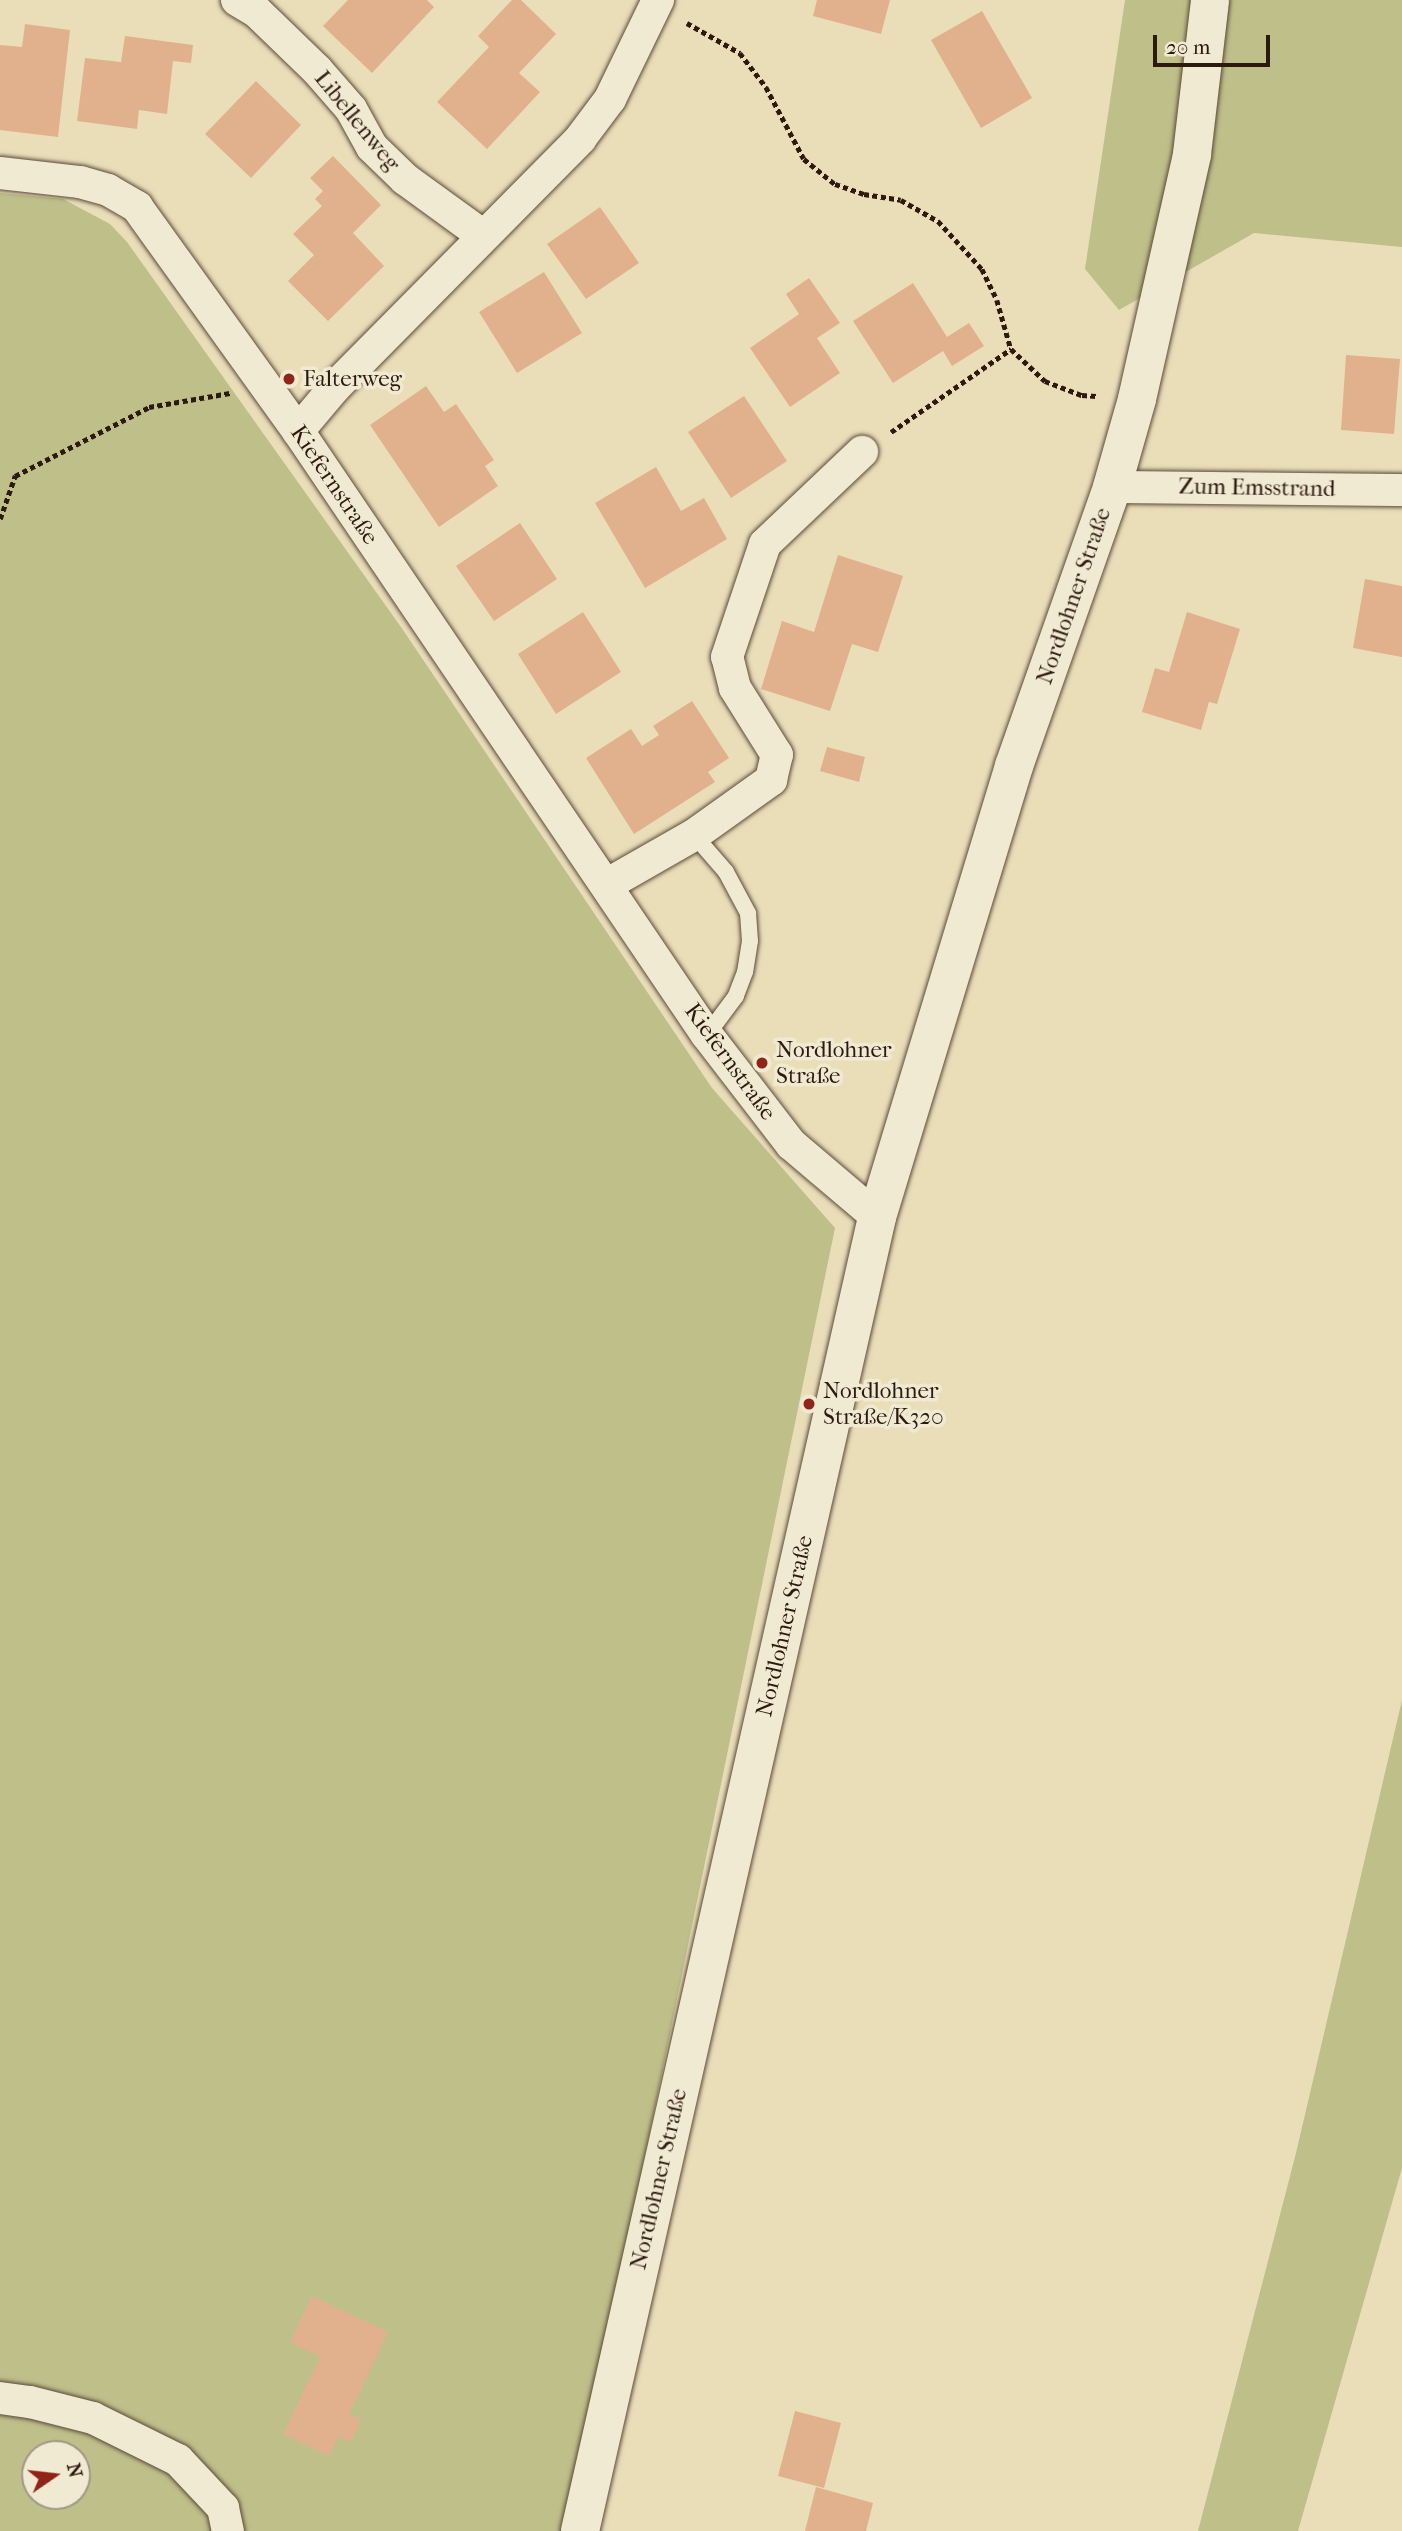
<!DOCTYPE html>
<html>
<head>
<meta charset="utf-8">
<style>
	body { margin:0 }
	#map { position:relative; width:1402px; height:2531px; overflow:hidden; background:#eadeb9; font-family:"IM FELL French Canon",serif }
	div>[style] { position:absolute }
	.green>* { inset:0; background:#bfbf8a }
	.building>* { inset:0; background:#e1b18d }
	.path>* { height:4.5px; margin-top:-2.25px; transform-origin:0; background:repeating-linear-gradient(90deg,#2d1a0f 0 5px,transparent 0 8.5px) }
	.roads { filter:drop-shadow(0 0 2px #5c4b3a) drop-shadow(0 0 2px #5c4b3a) }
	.service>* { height:16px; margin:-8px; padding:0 8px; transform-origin:8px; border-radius:8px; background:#f1ead2 }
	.minor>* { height:32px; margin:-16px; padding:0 16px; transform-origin:16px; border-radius:16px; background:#f1ead2 }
	.tertiary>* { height:38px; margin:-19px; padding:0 19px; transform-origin:19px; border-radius:19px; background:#f1ead2 }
	.dots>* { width:19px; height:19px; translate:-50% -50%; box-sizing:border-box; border:4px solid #f1ead2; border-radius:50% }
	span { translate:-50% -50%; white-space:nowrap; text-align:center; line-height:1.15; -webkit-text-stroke:7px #f1ead2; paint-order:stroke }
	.street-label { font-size:23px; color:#2d1a0f }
	.poi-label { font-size:23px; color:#2d1a0f }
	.left { translate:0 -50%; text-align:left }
	.north { position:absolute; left:21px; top:2440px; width:70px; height:70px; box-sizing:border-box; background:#f1ead2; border:2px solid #a39784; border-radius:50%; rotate:76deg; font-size:19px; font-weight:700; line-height:28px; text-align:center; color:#2d1a0f }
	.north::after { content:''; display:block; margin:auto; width:24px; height:32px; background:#8f2418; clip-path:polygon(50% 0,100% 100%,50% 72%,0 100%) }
	.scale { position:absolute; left:1153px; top:35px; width:117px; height:32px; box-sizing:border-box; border:4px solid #2d1a0f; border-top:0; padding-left:9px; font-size:21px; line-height:24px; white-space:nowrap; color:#2d1a0f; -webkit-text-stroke:5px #f1ead2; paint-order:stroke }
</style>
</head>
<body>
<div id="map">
	<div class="green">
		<div style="clip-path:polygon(1125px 0,1402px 0,1402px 247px,1254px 233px,1119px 310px,1085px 269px)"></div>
		<div style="clip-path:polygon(evenodd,0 193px,63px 199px,110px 224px,127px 242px,401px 627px,712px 1088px,835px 1228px,568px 2531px,0 2531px,0 193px,35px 2454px,77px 2454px,77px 2496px,35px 2496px,35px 2454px)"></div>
		<div style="clip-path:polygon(1402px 1700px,1402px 2168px,1298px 2531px,1198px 2531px,1296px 2153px)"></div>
	</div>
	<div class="building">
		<div style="clip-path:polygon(348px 0,427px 0,434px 7px,372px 73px,323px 26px)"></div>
		<div style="clip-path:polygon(512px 0,521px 0,556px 34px,519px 73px,540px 92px,487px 149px,437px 102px,489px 47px,478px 36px)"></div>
		<div style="clip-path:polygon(817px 0,890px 0,881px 34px,813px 16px)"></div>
		<div style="clip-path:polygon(982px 11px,1032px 98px,981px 128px,931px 40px)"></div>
		<div style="clip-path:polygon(25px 24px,70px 30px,58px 137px,0 130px,0 45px,22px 47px)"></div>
		<div style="clip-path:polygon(125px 36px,193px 45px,191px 63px,173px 61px,167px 114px,139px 110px,137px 129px,77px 121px,85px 58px,121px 62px)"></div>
		<div style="clip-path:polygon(256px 81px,301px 125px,251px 178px,205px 134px)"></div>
		<div style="clip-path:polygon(333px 156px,381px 205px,353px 233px,384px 266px,328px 321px,288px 281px,314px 255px,293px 234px,322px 206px,315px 199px,323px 191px,310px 178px)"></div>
		<div style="clip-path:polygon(600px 207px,639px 263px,586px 299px,547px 244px)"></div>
		<div style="clip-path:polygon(544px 272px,582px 333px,517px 373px,479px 312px)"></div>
		<div style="clip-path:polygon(809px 278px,840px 323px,817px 338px,840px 373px,790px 407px,750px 348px,799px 314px,786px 294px)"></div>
		<div style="clip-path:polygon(913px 283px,947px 337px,969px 323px,984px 346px,952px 366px,943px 351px,893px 383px,853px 321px)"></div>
		<div style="clip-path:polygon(1346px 355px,1400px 359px,1394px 434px,1341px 430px)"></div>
		<div style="clip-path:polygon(426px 386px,444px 412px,456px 404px,494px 460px,485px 466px,498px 486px,439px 527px,370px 425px)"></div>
		<div style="clip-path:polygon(744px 396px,787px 461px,731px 498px,688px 432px)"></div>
		<div style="clip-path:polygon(656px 467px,681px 511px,704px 498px,727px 539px,645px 588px,595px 503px)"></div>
		<div style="clip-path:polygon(520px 523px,557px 579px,494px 621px,456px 566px)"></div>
		<div style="clip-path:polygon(838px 555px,903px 576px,878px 652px,852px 644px,830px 711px,761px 689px,782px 621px,814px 632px)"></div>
		<div style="clip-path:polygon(1365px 579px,1402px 586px,1402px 657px,1353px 648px)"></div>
		<div style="clip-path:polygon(583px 612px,621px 672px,556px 714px,518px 654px)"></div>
		<div style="clip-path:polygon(1187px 612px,1240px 629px,1217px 704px,1209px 702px,1201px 730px,1142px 712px,1155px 668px,1169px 672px)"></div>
		<div style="clip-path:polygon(692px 701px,729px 758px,708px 772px,715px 782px,634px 834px,586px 758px,631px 729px,642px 746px,659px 735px,653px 726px)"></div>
		<div style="clip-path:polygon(827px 747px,865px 757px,859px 782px,820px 771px)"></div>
		<div style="clip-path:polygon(312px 2296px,388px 2332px,349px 2414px,361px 2419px,351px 2442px,339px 2436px,329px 2456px,283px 2434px,320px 2357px,290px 2342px)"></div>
		<div style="clip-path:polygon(795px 2411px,841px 2423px,824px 2488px,778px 2476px)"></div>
		<div style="clip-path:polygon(816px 2487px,873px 2503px,866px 2531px,805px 2531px)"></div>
	</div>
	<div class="path">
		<div style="left:687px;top:23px;width:61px;rotate:29.5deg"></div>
		<div style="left:740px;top:53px;width:43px;rotate:52.6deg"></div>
		<div style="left:766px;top:87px;width:81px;rotate:62.2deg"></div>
		<div style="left:804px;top:159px;width:40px;rotate:39deg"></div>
		<div style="left:835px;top:184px;width:31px;rotate:19deg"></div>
		<div style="left:864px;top:194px;width:37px;rotate:9deg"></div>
		<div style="left:901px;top:200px;width:43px;rotate:29.6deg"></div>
		<div style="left:938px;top:221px;width:65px;rotate:47.5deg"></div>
		<div style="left:982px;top:269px;width:34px;rotate:64deg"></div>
		<div style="left:997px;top:300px;width:51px;rotate:74.1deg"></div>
		<div style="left:1011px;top:349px;width:47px;rotate:43.3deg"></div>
		<div style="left:1045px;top:381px;width:40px;rotate:21deg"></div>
		<div style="left:1082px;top:395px;width:14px;rotate:4deg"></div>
		<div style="left:891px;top:432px;width:146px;rotate:-34.7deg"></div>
		<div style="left:0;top:519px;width:46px;rotate:-70.8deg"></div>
		<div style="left:15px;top:476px;width:151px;rotate:-27.2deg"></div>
		<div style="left:149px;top:407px;width:82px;rotate:-9.8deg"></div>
	</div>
	<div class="roads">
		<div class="service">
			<div style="left:694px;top:835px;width:49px;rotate:49.1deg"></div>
			<div style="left:726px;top:872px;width:47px;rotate:61.8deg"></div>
			<div style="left:748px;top:913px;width:28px;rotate:86deg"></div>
			<div style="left:750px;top:941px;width:31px;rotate:99deg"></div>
			<div style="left:745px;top:972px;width:26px;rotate:111deg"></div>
			<div style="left:736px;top:996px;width:49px;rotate:126.6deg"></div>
		</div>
		<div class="minor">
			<div style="left:237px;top:0;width:23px;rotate:31deg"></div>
			<div style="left:257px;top:12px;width:83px;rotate:44deg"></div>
			<div style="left:317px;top:70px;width:52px;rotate:48.9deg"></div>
			<div style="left:351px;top:109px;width:43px;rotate:61.1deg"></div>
			<div style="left:372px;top:147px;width:46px;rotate:44.1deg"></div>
			<div style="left:405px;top:179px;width:95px;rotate:36deg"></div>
			<div style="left:0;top:173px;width:81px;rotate:6.4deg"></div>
			<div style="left:80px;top:182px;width:29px;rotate:16deg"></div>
			<div style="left:108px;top:190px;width:34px;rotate:30deg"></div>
			<div style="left:137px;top:207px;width:276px;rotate:54.3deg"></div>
			<div style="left:298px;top:431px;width:729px;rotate:55.9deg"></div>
			<div style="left:707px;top:1035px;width:138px;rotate:52.4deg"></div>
			<div style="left:791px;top:1144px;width:113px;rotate:40.3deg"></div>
			<div style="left:298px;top:431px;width:57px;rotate:-49.9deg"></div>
			<div style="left:335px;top:387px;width:349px;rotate:-45.3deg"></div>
			<div style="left:580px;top:139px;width:50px;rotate:-53.1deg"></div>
			<div style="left:610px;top:99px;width:110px;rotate:-64.1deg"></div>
			<div style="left:1112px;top:487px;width:290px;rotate:0.6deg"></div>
			<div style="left:608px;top:884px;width:99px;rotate:-29.7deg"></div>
			<div style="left:694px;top:835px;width:95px;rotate:-35.5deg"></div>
			<div style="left:771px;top:780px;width:26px;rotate:-77deg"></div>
			<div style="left:777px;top:755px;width:79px;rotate:-122.1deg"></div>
			<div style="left:735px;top:688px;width:32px;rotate:-104deg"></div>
			<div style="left:727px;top:657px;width:119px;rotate:-71.4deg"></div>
			<div style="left:765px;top:544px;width:134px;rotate:-43.5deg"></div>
			<div style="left:0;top:2398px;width:30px;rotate:8deg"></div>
			<div style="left:30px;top:2402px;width:65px;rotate:14.3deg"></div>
			<div style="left:93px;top:2418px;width:95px;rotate:26.3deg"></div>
			<div style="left:178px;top:2460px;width:66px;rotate:46.8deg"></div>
			<div style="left:223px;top:2508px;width:24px;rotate:78deg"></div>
		</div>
		<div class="tertiary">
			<div style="left:580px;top:2531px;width:1347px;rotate:-77.26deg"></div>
			<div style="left:877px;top:1217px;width:471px;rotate:-73.1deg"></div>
			<div style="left:1014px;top:766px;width:296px;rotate:-70.6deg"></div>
			<div style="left:1112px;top:487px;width:91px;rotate:-74.1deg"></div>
			<div style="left:1137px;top:399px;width:251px;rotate:-77.3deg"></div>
			<div style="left:1192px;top:154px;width:155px;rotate:-83.3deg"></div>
		</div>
	</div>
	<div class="dots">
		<div style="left:289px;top:379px;background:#8f2418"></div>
		<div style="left:762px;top:1063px;background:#8f2418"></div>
		<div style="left:809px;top:1404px;background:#8f2418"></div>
	</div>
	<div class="street-label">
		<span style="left:357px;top:121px;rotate:51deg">Libellenweg</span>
		<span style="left:334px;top:485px;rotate:56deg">Kiefernstraße</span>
		<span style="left:1257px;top:488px;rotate:1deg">Zum Emsstrand</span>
		<span style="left:1074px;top:596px;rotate:-71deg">Nordlohner Straße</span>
		<span style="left:730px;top:1062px;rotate:54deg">Kiefernstraße</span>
		<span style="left:785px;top:1626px;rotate:-77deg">Nordlohner Straße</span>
		<span style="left:659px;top:2179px;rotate:-77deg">Nordlohner Straße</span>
	</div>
	<div class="poi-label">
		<span class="left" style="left:303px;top:379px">Falterweg</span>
		<span class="left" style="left:776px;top:1063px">Nordlohner<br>Straße</span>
		<span class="left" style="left:823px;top:1404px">Nordlohner<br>Straße/K320</span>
	</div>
	<div class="north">N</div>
	<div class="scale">20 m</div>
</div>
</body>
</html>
